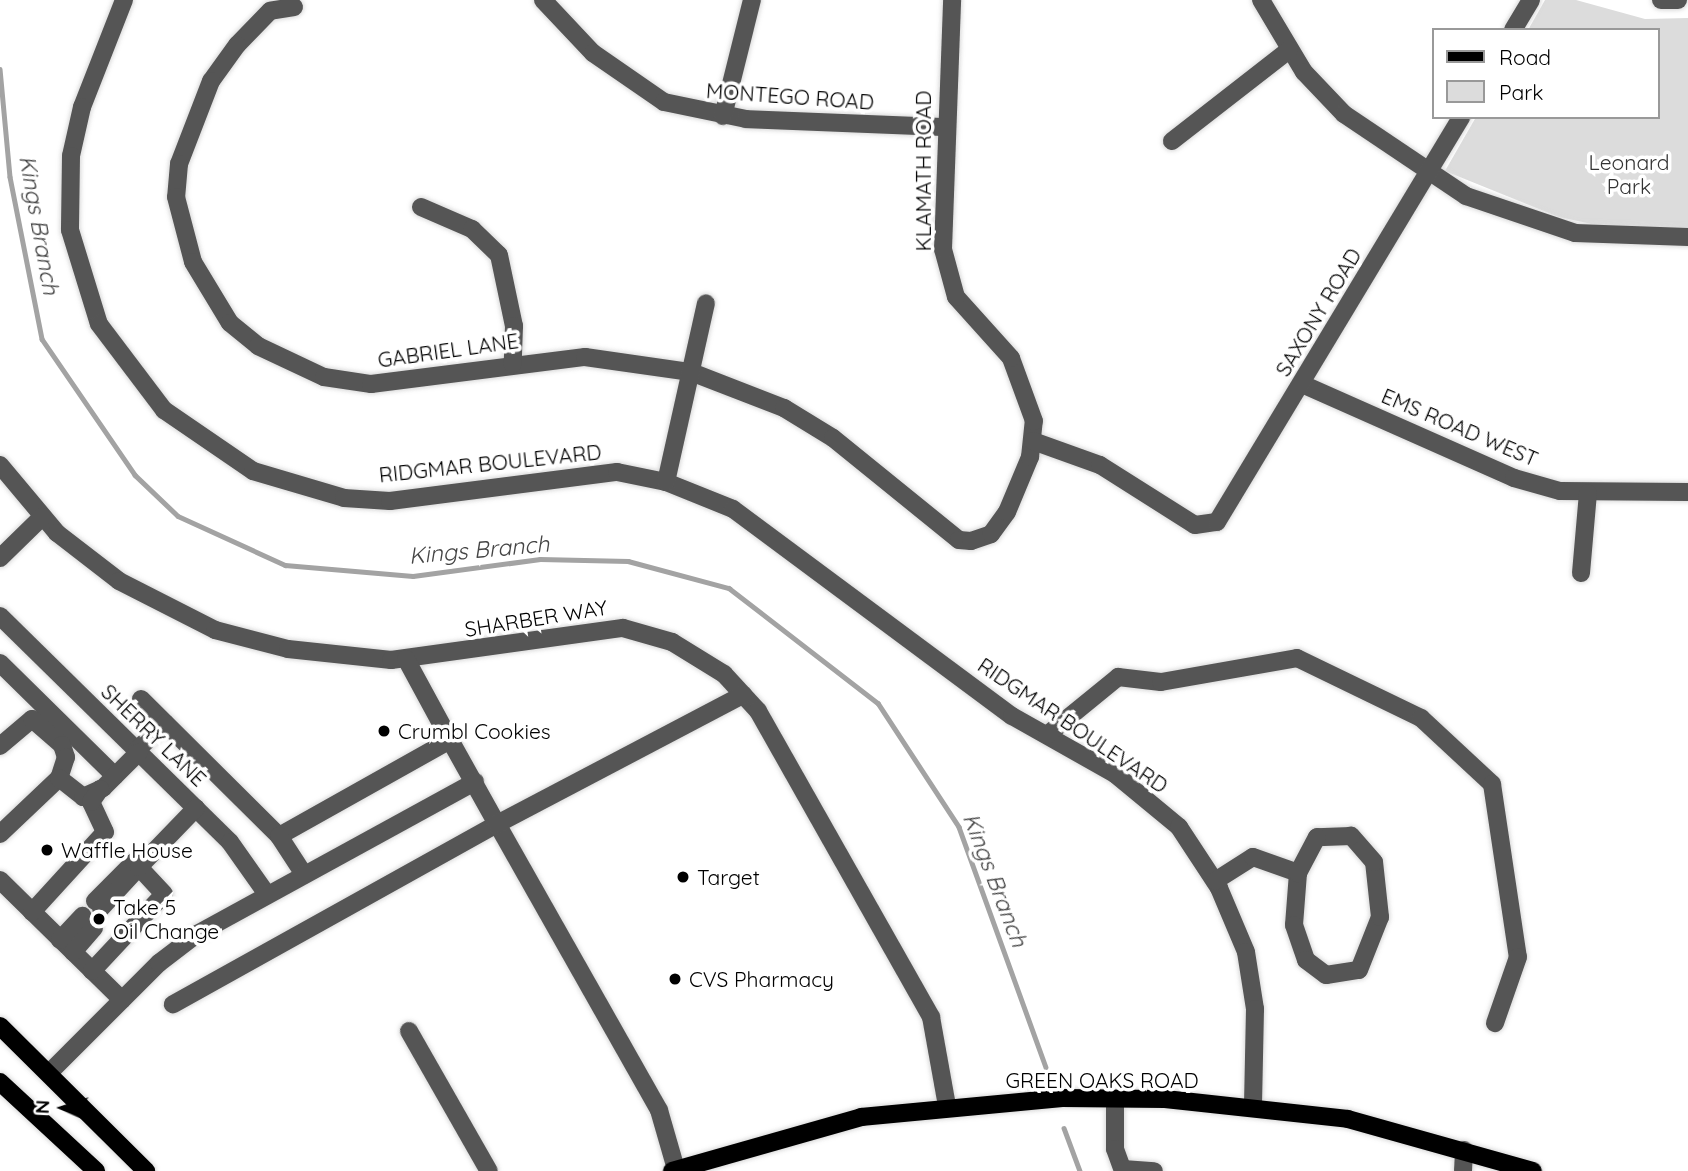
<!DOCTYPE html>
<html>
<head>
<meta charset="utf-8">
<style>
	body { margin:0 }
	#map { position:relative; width:1688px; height:1171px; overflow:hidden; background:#fff; font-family:Quicksand,sans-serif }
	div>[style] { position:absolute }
	.green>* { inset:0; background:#dcdcdc }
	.stream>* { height:4.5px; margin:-2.25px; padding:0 2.25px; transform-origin:2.25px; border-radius:2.25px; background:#a3a3a3 }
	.minor-tunnel>* { height:18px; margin-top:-9px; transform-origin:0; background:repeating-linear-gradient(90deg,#d9d9d9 0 18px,transparent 0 27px) }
	.roads { filter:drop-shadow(0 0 2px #dbdbdb) drop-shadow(0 0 2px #dbdbdb) }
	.minor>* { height:18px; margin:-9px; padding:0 9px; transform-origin:9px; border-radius:9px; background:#555 }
	.major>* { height:18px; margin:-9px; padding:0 9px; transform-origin:9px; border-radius:9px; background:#000 }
	.dots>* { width:19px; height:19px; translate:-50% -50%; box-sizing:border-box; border:4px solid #fff; border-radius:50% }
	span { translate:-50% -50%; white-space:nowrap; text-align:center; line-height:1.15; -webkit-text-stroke:7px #fff; paint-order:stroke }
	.street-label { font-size:21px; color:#000 }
	.park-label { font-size:21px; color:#333 }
	.poi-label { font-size:21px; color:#000 }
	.left { translate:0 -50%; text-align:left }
	.water-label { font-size:23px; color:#444; font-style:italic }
	.legend { position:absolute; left:1432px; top:28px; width:228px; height:91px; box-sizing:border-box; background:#fff; border:2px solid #999; margin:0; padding:9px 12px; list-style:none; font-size:21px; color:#000 }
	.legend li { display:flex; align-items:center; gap:14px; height:35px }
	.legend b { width:35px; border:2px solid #999 }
	.north { position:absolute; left:28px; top:1073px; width:70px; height:70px; -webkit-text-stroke:5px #fff; paint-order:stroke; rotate:273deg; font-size:19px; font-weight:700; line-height:28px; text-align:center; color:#000 }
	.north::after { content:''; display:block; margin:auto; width:24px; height:32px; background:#000; clip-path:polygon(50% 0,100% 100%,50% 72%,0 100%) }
</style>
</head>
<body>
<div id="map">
	<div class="green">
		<div style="clip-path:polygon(1545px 0,1576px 0,1645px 19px,1688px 18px,1688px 230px,1620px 230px,1559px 217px,1445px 171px,1476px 117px,1658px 117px,1658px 30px,1528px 30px)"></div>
	</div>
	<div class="stream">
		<div style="left:0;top:69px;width:108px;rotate:84.7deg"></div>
		<div style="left:10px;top:177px;width:165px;rotate:78.8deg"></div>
		<div style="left:42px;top:339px;width:165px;rotate:55.6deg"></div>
		<div style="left:135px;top:475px;width:59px;rotate:43.6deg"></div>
		<div style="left:178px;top:516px;width:118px;rotate:24.6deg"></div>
		<div style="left:285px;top:565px;width:128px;rotate:4.9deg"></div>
		<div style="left:413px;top:576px;width:128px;rotate:-7.6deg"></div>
		<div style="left:540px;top:559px;width:88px;rotate:1.3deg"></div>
		<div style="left:628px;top:561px;width:105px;rotate:15deg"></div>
		<div style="left:729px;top:588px;width:188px;rotate:37.7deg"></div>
		<div style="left:878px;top:703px;width:148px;rotate:56.8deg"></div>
		<div style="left:959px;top:827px;width:265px;rotate:70.1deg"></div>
		<div style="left:1064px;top:1128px;width:46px;rotate:69.6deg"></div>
	</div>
	<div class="minor-tunnel">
		<div style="left:88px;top:922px;width:19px;rotate:-47deg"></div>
	</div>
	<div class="roads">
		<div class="minor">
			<div style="left:124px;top:0;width:115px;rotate:111.4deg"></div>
			<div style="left:82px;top:107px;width:50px;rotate:102.7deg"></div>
			<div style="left:71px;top:156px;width:74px;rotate:90.8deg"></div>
			<div style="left:70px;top:230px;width:98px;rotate:72.9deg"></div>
			<div style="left:99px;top:324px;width:108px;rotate:52.9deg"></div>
			<div style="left:164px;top:410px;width:108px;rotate:34.4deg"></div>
			<div style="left:253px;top:471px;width:95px;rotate:16.5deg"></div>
			<div style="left:344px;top:498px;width:46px;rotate:3.7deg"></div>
			<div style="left:390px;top:501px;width:229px;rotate:-7.3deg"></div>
			<div style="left:617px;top:472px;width:50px;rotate:11.5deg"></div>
			<div style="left:666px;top:482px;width:72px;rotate:21.9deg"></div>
			<div style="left:733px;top:509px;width:347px;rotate:36.6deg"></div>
			<div style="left:1012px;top:716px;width:118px;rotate:29.4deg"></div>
			<div style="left:1115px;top:774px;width:83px;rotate:39.6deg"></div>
			<div style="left:1179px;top:827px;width:73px;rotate:56.7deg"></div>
			<div style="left:1219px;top:888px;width:69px;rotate:67.1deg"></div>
			<div style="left:1246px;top:952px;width:58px;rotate:81deg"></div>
			<div style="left:1255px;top:1009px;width:97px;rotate:91.2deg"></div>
			<div style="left:543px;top:0;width:73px;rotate:46.7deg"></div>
			<div style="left:593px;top:53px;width:86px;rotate:34.6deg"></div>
			<div style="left:664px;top:102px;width:84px;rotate:11.7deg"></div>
			<div style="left:746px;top:119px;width:200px;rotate:2.3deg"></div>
			<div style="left:1261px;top:0;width:84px;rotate:59.2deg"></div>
			<div style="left:1304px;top:72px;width:58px;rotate:46.4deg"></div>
			<div style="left:1344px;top:114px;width:147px;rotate:33.9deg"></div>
			<div style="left:1466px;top:196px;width:115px;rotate:18.7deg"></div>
			<div style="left:1575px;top:233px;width:113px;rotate:2deg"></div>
			<div style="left:1661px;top:0;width:17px"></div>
			<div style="left:294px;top:7px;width:24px;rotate:171deg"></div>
			<div style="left:270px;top:11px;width:47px;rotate:134.1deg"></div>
			<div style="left:237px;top:45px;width:44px;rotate:125.8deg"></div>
			<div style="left:211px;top:81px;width:89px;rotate:111.1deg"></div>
			<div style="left:179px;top:164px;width:33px;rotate:95deg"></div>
			<div style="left:176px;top:197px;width:67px;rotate:75.3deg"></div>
			<div style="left:193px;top:262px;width:71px;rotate:58.8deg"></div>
			<div style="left:230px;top:323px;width:36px;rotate:39deg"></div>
			<div style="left:258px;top:346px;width:73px;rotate:25.2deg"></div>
			<div style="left:324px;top:377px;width:48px;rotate:8.5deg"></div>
			<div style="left:371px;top:384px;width:216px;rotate:-7.2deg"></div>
			<div style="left:585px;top:357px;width:107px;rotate:8.1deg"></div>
			<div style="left:691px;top:372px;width:100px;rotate:21.2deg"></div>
			<div style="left:784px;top:408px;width:57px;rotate:31.5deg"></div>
			<div style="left:833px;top:438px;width:162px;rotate:39deg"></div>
			<div style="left:959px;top:540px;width:12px;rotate:5deg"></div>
			<div style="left:971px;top:541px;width:21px;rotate:-19deg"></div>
			<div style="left:991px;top:534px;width:27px;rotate:-54deg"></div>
			<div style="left:1007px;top:512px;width:60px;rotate:-67.3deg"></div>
			<div style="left:1030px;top:457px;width:36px;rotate:-84deg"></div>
			<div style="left:1034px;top:421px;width:67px;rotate:-110.1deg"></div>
			<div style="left:1011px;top:358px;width:82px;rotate:-132deg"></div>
			<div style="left:956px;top:297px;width:50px;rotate:-105.2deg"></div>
			<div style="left:943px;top:249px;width:249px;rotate:-87.9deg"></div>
			<div style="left:1513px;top:30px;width:35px;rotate:-59deg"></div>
			<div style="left:723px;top:116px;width:120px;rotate:-76deg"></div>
			<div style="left:1172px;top:141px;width:148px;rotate:-37.9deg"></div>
			<div style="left:421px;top:207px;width:56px;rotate:23.3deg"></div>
			<div style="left:472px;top:229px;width:37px;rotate:44deg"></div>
			<div style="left:499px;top:255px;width:73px;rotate:78.1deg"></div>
			<div style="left:514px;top:326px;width:38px;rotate:92deg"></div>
			<div style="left:1302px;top:384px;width:232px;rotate:23.9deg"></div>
			<div style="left:1514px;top:478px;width:48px;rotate:15.8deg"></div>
			<div style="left:1560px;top:491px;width:128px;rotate:0.4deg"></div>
			<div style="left:1033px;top:441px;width:71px;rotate:19.7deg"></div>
			<div style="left:1100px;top:465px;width:112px;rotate:32.3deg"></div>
			<div style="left:1195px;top:525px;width:22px;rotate:-8deg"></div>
			<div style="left:1217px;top:522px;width:473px;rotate:-58.9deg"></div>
			<div style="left:0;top:465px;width:89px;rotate:50deg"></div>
			<div style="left:57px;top:533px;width:78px;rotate:37.7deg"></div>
			<div style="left:119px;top:581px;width:108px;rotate:27deg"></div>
			<div style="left:215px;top:630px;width:75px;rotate:14.6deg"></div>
			<div style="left:288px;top:649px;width:104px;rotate:6.1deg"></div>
			<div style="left:391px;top:660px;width:234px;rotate:-7.9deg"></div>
			<div style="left:623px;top:628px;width:51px;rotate:15.9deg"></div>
			<div style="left:672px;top:642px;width:61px;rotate:31.6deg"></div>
			<div style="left:724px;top:674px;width:50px;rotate:47.4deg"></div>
			<div style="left:758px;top:711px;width:352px;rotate:60.5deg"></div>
			<div style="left:931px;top:1017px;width:90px;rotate:79.8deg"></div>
			<div style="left:666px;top:482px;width:183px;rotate:-77.4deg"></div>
			<div style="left:0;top:558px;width:59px;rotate:-44.3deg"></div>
			<div style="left:1581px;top:573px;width:80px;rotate:-85deg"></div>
			<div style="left:0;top:616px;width:322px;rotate:44.5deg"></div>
			<div style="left:230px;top:842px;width:62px;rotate:54.8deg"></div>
			<div style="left:406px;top:659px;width:92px;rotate:61.5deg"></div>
			<div style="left:0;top:663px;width:161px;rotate:44.5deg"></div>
			<div style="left:141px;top:699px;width:194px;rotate:44.8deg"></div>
			<div style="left:279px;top:836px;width:196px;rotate:-29.3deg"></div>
			<div style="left:450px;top:740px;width:96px;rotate:60.8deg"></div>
			<div style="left:497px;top:824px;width:371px;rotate:150.9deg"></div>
			<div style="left:1047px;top:735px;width:92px;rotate:-39.2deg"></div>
			<div style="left:1118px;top:677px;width:43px;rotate:6.6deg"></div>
			<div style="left:1161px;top:682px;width:138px;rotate:-10deg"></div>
			<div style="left:1297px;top:658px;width:138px;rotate:25.8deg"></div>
			<div style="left:1421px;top:718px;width:97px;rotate:42.9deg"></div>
			<div style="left:1492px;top:784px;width:175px;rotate:81.5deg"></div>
			<div style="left:1518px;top:957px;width:70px;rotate:109.2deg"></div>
			<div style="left:0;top:746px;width:42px;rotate:-40.2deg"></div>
			<div style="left:32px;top:719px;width:40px;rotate:41deg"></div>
			<div style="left:62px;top:745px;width:13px;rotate:72deg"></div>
			<div style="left:66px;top:757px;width:22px;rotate:108deg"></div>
			<div style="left:137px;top:750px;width:39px;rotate:-44deg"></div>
			<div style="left:0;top:834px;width:81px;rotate:-43.5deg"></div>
			<div style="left:59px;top:778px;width:31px;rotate:38deg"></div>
			<div style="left:83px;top:797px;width:22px;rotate:-24deg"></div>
			<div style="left:103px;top:788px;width:51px;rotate:-45deg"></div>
			<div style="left:279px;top:836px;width:44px;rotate:57deg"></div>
			<div style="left:0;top:880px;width:171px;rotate:44.5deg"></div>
			<div style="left:1215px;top:881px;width:45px;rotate:-32.3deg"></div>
			<div style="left:1253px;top:857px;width:48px;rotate:19.6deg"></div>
			<div style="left:1298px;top:873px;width:52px;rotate:94.4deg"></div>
			<div style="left:1294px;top:925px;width:37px;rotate:71deg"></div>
			<div style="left:1306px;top:960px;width:25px;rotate:37deg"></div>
			<div style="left:1326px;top:975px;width:33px;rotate:-9deg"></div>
			<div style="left:1359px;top:970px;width:57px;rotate:-68.4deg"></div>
			<div style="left:1380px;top:917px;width:55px;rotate:-96.2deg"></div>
			<div style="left:1374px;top:862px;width:35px;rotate:-131deg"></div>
			<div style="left:1351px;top:836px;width:34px;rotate:178deg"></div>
			<div style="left:1317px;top:837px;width:41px;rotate:117.8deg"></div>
			<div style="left:95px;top:901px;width:55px;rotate:-45deg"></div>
			<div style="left:134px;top:862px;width:7px;rotate:45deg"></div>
			<div style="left:139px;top:867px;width:56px;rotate:132.8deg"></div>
			<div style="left:32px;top:912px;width:108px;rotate:-47.6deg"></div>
			<div style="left:105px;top:832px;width:33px;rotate:-115deg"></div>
			<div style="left:91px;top:802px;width:16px;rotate:-55deg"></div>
			<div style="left:60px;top:940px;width:33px;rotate:-47deg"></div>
			<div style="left:73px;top:952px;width:32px;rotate:-49deg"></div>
			<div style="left:92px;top:971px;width:105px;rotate:-46.9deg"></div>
			<div style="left:164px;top:894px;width:37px;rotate:-133deg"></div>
			<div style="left:139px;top:867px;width:82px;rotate:-46deg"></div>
			<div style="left:409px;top:1031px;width:161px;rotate:60.3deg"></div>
			<div style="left:49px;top:1073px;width:156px;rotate:-45deg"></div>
			<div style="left:159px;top:963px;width:48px;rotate:-37.3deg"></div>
			<div style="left:197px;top:934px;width:317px;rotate:-28.7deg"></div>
			<div style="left:1115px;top:1099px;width:50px;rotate:90deg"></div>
			<div style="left:1115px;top:1149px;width:23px;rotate:70deg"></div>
			<div style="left:676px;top:1169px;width:61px;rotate:-106.1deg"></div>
			<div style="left:659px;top:1110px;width:329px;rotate:-119.5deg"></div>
			<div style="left:497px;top:824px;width:278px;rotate:-27.7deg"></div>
			<div style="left:1123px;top:1169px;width:31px;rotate:4deg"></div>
			<div style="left:1463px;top:1171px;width:21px;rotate:-87deg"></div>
		</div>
		<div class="major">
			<div style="left:0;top:1026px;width:206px;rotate:44.8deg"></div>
			<div style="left:0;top:1082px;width:131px;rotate:42.8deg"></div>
			<div style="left:672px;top:1171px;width:197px;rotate:-15.9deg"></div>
			<div style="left:861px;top:1117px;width:202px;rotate:-5.4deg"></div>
			<div style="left:1062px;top:1098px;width:103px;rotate:0.6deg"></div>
			<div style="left:1165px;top:1099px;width:184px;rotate:6.2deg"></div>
			<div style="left:1348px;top:1119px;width:192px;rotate:15.7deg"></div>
		</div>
	</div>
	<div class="dots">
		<div style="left:384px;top:731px;background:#000"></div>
		<div style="left:47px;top:850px;background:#000"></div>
		<div style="left:683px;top:877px;background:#000"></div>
		<div style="left:99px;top:919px;background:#000"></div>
		<div style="left:675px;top:979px;background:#000"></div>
	</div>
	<div class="street-label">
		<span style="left:790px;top:96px;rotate:4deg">MONTEGO ROAD</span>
		<span style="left:923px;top:171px;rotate:-90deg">KLAMATH ROAD</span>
		<span style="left:1318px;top:312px;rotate:-59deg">SAXONY ROAD</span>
		<span style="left:448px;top:350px;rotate:-8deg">GABRIEL LANE</span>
		<span style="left:1460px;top:427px;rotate:23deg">EMS ROAD WEST</span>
		<span style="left:490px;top:463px;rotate:-6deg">RIDGMAR BOULEVARD</span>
		<span style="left:536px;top:618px;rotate:-9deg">SHARBER WAY</span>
		<span style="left:1073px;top:725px;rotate:34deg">RIDGMAR BOULEVARD</span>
		<span style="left:154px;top:735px;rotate:44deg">SHERRY LANE</span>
		<span style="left:1102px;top:1080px">GREEN OAKS ROAD</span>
	</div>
	<div class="park-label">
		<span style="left:1629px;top:174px">Leonard<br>Park</span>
	</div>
	<div class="poi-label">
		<span class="left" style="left:398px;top:731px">Crumbl Cookies</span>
		<span class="left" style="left:61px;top:850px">Waffle House</span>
		<span class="left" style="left:697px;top:877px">Target</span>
		<span class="left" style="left:113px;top:919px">Take 5<br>Oil Change</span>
		<span class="left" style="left:689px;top:979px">CVS Pharmacy</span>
	</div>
	<div class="water-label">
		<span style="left:39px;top:225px;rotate:80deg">Kings Branch</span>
		<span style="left:479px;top:550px;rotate:-5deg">Kings Branch</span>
		<span style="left:995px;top:880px;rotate:69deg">Kings Branch</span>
	</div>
	<ul class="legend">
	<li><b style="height:9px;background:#000"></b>Road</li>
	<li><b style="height:19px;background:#dcdcdc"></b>Park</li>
	</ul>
	<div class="north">N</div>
</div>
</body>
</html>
